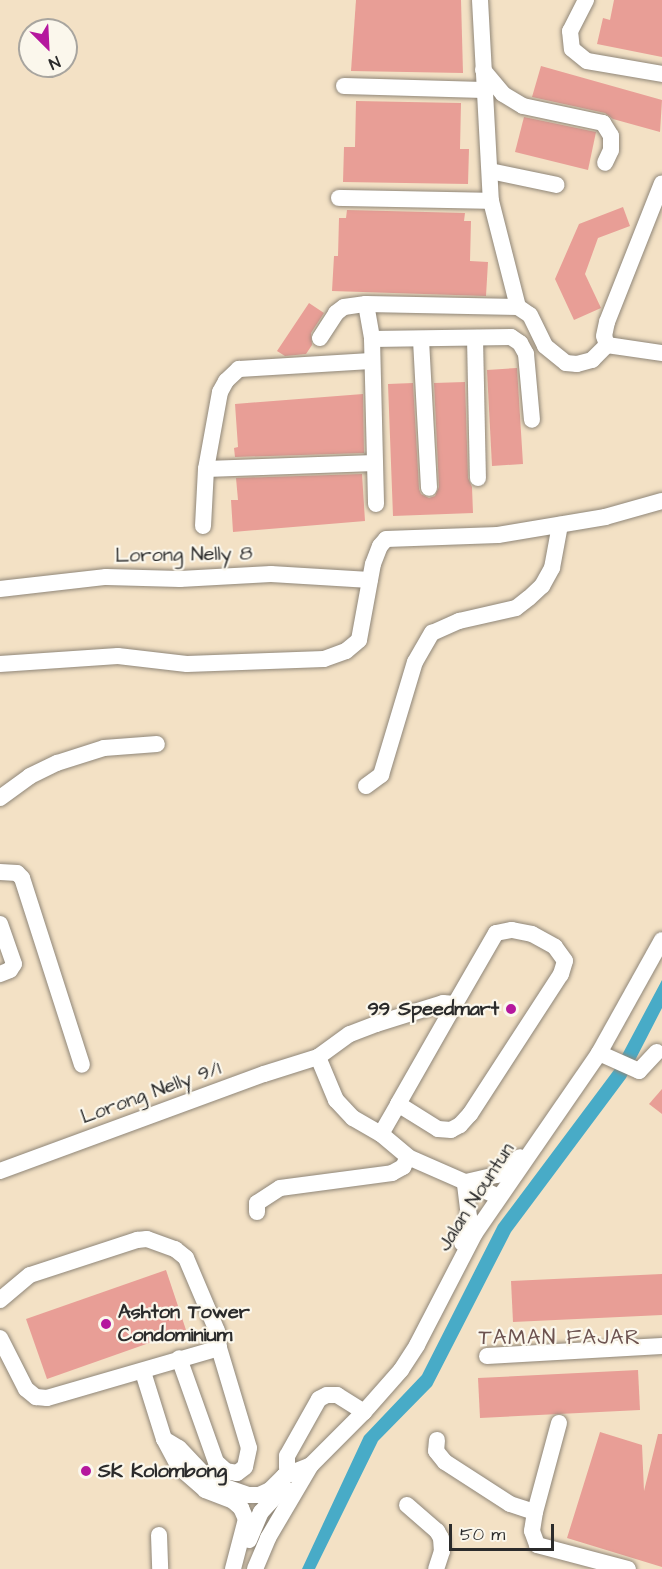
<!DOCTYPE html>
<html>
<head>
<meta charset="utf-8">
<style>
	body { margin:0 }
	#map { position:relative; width:662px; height:1569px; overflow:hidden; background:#f3e1c5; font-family:"Architects Daughter",sans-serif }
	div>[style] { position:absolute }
	.water>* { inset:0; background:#48abc7 }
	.building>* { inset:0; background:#e89e96 }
	.roads { filter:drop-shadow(0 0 2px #8f8678) drop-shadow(0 0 2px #8f8678) }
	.minor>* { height:16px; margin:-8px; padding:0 8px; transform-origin:8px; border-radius:8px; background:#fff }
	.dots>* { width:16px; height:16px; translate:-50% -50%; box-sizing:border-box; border:3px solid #fbf7ec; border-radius:50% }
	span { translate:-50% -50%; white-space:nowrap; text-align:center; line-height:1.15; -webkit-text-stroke:4.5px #fbf7ec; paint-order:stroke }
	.street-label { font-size:20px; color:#2b2b2b }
	.poi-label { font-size:20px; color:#2b2b2b; font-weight:700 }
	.right { translate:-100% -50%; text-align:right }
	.left { translate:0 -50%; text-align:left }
	.neighbourhood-label { font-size:21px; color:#6d5350; letter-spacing:1.5px }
	.north { position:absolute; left:18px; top:18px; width:60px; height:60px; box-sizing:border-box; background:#fbf7ec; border:2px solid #a8a59f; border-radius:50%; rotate:156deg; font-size:16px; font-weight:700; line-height:24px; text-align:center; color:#2b2b2b }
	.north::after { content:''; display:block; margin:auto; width:21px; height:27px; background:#b5179e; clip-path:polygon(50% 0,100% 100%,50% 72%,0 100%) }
	.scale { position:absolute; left:449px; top:1524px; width:105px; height:27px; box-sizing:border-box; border:3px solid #2b2b2b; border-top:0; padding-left:8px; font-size:18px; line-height:21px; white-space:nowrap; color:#2b2b2b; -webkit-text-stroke:4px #fbf7ec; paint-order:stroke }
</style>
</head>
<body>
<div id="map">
	<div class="water">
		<div style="clip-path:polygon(662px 980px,662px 1008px,626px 1078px,511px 1232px,432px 1386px,378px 1441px,315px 1569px,302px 1569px,364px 1436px,422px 1375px,498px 1225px,614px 1070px)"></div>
	</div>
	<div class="building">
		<div style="clip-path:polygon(356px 0,461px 0,463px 73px,351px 71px)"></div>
		<div style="clip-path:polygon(614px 0,662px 0,662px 57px,597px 44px,603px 18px,610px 20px)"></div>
		<div style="clip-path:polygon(541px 66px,662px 100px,660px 132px,613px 119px,605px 113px,532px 97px)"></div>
		<div style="clip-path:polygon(356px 101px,461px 103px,460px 149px,469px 149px,468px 184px,343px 182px,344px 147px,355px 147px)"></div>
		<div style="clip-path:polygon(524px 117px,596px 132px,588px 170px,515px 152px)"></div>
		<div style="clip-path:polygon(623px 207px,630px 226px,598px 238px,585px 274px,601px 308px,574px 320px,555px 279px,579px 224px)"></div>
		<div style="clip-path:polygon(347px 210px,465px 213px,464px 221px,471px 221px,470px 261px,488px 262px,486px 296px,332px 291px,334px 256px,338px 256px,339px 218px,346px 218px)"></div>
		<div style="clip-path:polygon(309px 303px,324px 313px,311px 333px,312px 345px,306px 354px,285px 356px,277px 351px)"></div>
		<div style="clip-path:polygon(517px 368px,523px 464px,492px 466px,487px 370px)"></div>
		<div style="clip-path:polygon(465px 382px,468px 478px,472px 487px,473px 513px,393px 516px,388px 384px,413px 383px,419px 489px,421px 494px,429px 498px,435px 496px,439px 487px,434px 383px)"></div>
		<div style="clip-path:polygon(363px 394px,364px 453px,235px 457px,234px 448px,238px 447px,235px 404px)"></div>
		<div style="clip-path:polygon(362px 474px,365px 521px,233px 532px,231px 500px,238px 500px,236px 478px)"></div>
		<div style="clip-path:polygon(662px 1089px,662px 1114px,649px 1104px)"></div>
		<div style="clip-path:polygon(166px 1270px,186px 1330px,47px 1379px,26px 1319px)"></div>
		<div style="clip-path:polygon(662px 1274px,662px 1315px,513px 1322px,511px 1281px)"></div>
		<div style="clip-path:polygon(638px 1370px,640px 1410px,480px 1418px,478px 1378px)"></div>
		<div style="clip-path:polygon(600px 1432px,642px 1445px,644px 1491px,658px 1434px,662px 1434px,662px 1567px,567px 1538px)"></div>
	</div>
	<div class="roads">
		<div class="minor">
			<div style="left:480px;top:0;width:201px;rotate:86.9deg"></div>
			<div style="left:491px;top:201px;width:109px;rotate:75.7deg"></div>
			<div style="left:518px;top:307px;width:14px;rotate:34deg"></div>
			<div style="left:530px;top:315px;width:34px;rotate:64deg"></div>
			<div style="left:545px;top:346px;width:27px;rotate:39deg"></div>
			<div style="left:566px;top:363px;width:11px;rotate:5deg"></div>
			<div style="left:577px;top:364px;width:16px;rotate:-15deg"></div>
			<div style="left:592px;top:360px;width:21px;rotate:-45deg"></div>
			<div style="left:586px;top:0;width:35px;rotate:117deg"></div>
			<div style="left:570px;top:31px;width:18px;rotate:84deg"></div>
			<div style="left:572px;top:49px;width:19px;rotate:39deg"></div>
			<div style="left:587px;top:61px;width:76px;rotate:9.8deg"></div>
			<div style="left:483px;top:70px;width:31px;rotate:50deg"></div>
			<div style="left:503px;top:94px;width:23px;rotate:31deg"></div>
			<div style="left:523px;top:106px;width:82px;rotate:12deg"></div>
			<div style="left:603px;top:123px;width:15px;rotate:58deg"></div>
			<div style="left:611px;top:136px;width:14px;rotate:90deg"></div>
			<div style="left:611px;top:150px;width:14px;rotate:115deg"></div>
			<div style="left:344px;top:86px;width:140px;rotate:1.6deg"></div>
			<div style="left:490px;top:171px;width:68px;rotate:11.8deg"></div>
			<div style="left:339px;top:198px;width:152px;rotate:1.1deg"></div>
			<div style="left:366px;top:304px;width:36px;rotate:80deg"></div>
			<div style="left:372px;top:339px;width:165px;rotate:88.6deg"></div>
			<div style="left:320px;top:338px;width:30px;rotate:-57deg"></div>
			<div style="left:336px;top:313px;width:10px;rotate:-37deg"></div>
			<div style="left:344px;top:307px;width:22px;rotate:-8deg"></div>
			<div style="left:366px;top:304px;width:152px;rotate:1.1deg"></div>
			<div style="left:475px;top:338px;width:140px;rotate:88.8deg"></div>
			<div style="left:372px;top:339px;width:139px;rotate:-0.8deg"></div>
			<div style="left:511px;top:337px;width:11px;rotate:34deg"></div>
			<div style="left:520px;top:343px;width:13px;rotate:61deg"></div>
			<div style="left:526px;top:354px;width:66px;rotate:84.8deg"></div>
			<div style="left:421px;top:340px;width:148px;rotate:86.9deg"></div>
			<div style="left:607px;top:345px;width:9px;rotate:-108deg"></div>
			<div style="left:604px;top:336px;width:14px;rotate:-78deg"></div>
			<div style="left:607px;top:322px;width:149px;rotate:-68.4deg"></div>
			<div style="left:607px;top:345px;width:56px;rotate:8.3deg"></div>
			<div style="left:206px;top:469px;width:169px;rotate:-2deg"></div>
			<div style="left:203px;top:526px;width:57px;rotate:-87deg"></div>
			<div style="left:206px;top:469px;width:78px;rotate:-79.7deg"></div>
			<div style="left:220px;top:392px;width:13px;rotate:-61deg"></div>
			<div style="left:226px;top:381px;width:18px;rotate:-43deg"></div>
			<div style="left:239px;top:369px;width:132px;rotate:-3.5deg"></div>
			<div style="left:0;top:589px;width:107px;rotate:-6.5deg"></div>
			<div style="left:106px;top:577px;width:74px;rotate:1.5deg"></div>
			<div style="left:180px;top:579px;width:91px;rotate:-3.1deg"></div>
			<div style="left:271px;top:574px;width:99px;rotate:3.5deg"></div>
			<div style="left:0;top:664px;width:118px;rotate:-3.9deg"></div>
			<div style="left:118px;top:656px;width:69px;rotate:6.6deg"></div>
			<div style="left:187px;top:664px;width:137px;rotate:-2.1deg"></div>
			<div style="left:324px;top:659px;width:23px;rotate:-20deg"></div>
			<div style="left:346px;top:651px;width:17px;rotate:-40deg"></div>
			<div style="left:359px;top:640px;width:77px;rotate:-79.6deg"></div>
			<div style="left:373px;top:564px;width:19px;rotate:-69deg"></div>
			<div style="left:380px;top:546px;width:9px;rotate:-49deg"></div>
			<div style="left:386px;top:539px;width:112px;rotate:-2deg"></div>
			<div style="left:498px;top:535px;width:109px;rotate:-9.5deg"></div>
			<div style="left:605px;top:517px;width:59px;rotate:-15.7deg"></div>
			<div style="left:366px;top:786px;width:19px;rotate:-36deg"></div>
			<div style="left:381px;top:775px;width:118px;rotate:-73.3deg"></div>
			<div style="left:415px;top:662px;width:34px;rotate:-60deg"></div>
			<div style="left:432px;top:633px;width:30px;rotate:-24deg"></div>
			<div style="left:459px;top:621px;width:58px;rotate:-12.8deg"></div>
			<div style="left:516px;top:608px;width:16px;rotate:-38deg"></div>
			<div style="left:529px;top:598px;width:18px;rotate:-43deg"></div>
			<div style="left:542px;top:586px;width:21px;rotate:-61deg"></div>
			<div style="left:552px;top:568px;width:44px;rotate:-79.5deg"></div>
			<div style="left:0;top:798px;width:37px;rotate:-36deg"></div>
			<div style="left:30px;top:776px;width:30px;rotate:-26deg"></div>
			<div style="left:57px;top:763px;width:49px;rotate:-17.7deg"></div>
			<div style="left:104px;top:748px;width:53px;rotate:-4.3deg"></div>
			<div style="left:0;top:872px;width:17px;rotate:3deg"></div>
			<div style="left:17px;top:873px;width:7px;rotate:45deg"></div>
			<div style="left:22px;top:878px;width:196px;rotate:72.2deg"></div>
			<div style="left:0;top:924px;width:42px;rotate:70.7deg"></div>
			<div style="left:14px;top:964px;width:7px;rotate:124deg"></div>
			<div style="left:10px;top:970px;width:11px;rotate:158deg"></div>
			<div style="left:599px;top:1053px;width:44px;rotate:24.2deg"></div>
			<div style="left:639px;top:1071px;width:26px;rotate:-47deg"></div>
			<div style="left:318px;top:1057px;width:47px;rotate:67.3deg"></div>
			<div style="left:336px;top:1100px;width:25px;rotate:47deg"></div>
			<div style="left:353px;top:1118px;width:32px;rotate:30deg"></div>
			<div style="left:381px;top:1134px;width:35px;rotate:40deg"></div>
			<div style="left:408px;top:1157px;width:99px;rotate:23.7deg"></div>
			<div style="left:381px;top:1134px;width:34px;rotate:-60deg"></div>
			<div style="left:398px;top:1104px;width:115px;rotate:-60.3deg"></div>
			<div style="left:455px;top:1004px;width:82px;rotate:-60deg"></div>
			<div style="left:496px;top:933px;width:16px;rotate:-11deg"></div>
			<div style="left:512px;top:930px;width:20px;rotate:11deg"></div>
			<div style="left:532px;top:934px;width:26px;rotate:29deg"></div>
			<div style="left:555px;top:947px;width:17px;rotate:54deg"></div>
			<div style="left:565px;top:961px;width:14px;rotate:107deg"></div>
			<div style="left:561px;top:974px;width:167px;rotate:123deg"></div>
			<div style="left:470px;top:1114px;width:15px;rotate:132deg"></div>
			<div style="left:460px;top:1125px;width:10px;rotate:151deg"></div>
			<div style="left:451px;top:1130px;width:13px;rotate:-176deg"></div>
			<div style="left:438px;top:1129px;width:47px;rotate:-148deg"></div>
			<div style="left:0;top:1171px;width:281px;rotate:-20.2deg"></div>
			<div style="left:264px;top:1074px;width:57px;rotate:-17.5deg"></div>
			<div style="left:318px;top:1057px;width:39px;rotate:-36deg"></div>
			<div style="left:350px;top:1034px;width:28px;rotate:-21deg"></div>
			<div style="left:376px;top:1024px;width:70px;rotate:-17.4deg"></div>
			<div style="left:443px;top:1003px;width:12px;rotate:5deg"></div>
			<div style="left:466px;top:1182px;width:32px;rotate:-13deg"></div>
			<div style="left:497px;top:1175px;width:29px;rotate:-38deg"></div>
			<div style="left:257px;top:1212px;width:9px;rotate:-90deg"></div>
			<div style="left:257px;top:1203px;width:27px;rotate:-33deg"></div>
			<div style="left:280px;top:1188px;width:113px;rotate:-7.6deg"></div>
			<div style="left:392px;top:1173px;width:13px;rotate:-29deg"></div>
			<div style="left:403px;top:1167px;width:11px;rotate:-63deg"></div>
			<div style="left:462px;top:1243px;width:27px;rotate:-75deg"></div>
			<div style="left:469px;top:1217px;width:35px;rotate:-97deg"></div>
			<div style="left:0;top:1300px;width:39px;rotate:-40deg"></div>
			<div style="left:30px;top:1275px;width:113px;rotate:-18.1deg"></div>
			<div style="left:137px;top:1240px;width:10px;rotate:-6deg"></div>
			<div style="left:147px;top:1239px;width:30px;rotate:20deg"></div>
			<div style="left:175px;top:1249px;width:14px;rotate:39deg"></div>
			<div style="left:186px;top:1258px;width:79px;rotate:67deg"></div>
			<div style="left:217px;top:1331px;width:17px;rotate:83deg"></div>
			<div style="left:219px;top:1348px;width:104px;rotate:73.3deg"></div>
			<div style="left:249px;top:1448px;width:19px;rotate:102deg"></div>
			<div style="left:245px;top:1467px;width:10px;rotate:143deg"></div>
			<div style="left:237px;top:1473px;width:11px;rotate:-170deg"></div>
			<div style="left:226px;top:1471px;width:13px;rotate:-138deg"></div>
			<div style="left:216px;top:1462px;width:110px;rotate:-109.6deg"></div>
			<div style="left:0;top:1338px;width:57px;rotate:63deg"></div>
			<div style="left:26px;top:1389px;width:13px;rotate:39deg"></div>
			<div style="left:36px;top:1397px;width:11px;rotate:5deg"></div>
			<div style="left:47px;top:1398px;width:179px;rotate:-16.2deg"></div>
			<div style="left:487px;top:1356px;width:175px;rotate:-3.3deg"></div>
			<div style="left:143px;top:1372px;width:70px;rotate:72.6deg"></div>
			<div style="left:164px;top:1439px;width:32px;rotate:62deg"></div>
			<div style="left:179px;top:1467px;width:35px;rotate:41deg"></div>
			<div style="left:205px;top:1490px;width:30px;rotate:21deg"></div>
			<div style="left:233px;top:1501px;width:11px;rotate:41deg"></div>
			<div style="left:241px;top:1508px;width:12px;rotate:66deg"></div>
			<div style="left:246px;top:1519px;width:52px;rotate:104.6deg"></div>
			<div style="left:559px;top:1423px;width:92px;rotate:105.1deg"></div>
			<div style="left:535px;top:1512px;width:19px;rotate:99deg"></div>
			<div style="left:532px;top:1531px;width:15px;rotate:70deg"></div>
			<div style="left:537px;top:1545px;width:94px;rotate:14.8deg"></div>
			<div style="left:164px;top:1439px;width:17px;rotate:31deg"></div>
			<div style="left:179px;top:1448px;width:47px;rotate:46.7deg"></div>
			<div style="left:211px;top:1482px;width:39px;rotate:19deg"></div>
			<div style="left:248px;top:1495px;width:11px"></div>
			<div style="left:259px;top:1495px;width:12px;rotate:-24deg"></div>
			<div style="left:270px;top:1490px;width:20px;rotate:-45deg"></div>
			<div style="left:284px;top:1476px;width:29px;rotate:-22deg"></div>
			<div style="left:311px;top:1465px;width:75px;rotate:-45deg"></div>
			<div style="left:364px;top:1412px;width:56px;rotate:-48.6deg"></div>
			<div style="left:401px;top:1370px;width:30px;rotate:-57deg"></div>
			<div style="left:417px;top:1345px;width:126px;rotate:-62.6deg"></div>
			<div style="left:475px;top:1233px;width:219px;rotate:-55.4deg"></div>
			<div style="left:599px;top:1053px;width:129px;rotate:-60.9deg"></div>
			<div style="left:437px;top:1440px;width:11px;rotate:95deg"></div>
			<div style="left:436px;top:1451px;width:14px;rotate:51deg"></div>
			<div style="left:445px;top:1462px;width:77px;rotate:32.9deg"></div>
			<div style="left:510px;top:1504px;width:26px;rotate:18deg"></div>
			<div style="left:291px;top:1474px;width:8px;rotate:-120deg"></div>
			<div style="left:287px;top:1467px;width:11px;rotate:-90deg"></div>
			<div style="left:287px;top:1456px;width:65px;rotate:-60.7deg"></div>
			<div style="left:319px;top:1399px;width:9px;rotate:-27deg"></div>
			<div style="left:327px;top:1395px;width:10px"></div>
			<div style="left:337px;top:1395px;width:32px;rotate:32deg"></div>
			<div style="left:407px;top:1505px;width:40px;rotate:41deg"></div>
			<div style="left:437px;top:1531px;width:8px;rotate:60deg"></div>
			<div style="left:441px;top:1538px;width:13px;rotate:86deg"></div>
			<div style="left:442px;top:1551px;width:19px;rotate:108deg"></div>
			<div style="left:159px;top:1535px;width:34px;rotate:88deg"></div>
			<div style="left:249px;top:1540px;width:30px;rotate:-67deg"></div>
			<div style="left:261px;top:1512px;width:34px;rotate:-47deg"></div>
			<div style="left:255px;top:1569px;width:34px;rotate:-67deg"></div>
			<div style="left:268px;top:1538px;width:85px;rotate:-59.5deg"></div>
		</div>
	</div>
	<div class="dots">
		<div style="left:511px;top:1009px;background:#b5179e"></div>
		<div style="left:106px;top:1324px;background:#b5179e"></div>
		<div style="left:86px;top:1471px;background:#b5179e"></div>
	</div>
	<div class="street-label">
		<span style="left:184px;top:555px;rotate:-1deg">Lorong Nelly 8</span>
		<span style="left:151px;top:1093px;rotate:-20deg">Lorong Nelly 9/1</span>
		<span style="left:476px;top:1197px;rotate:-57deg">Jalan Nountun</span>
	</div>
	<div class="poi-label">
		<span class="right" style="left:499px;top:1009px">99 Speedmart</span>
		<span class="left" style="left:118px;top:1324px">Ashton Tower<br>Condominium</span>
		<span class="left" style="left:98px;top:1471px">SK Kolombong</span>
	</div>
	<div class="neighbourhood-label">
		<span style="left:560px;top:1338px">TAMAN FAJAR</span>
	</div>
	<div class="north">N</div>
	<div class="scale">50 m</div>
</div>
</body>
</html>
